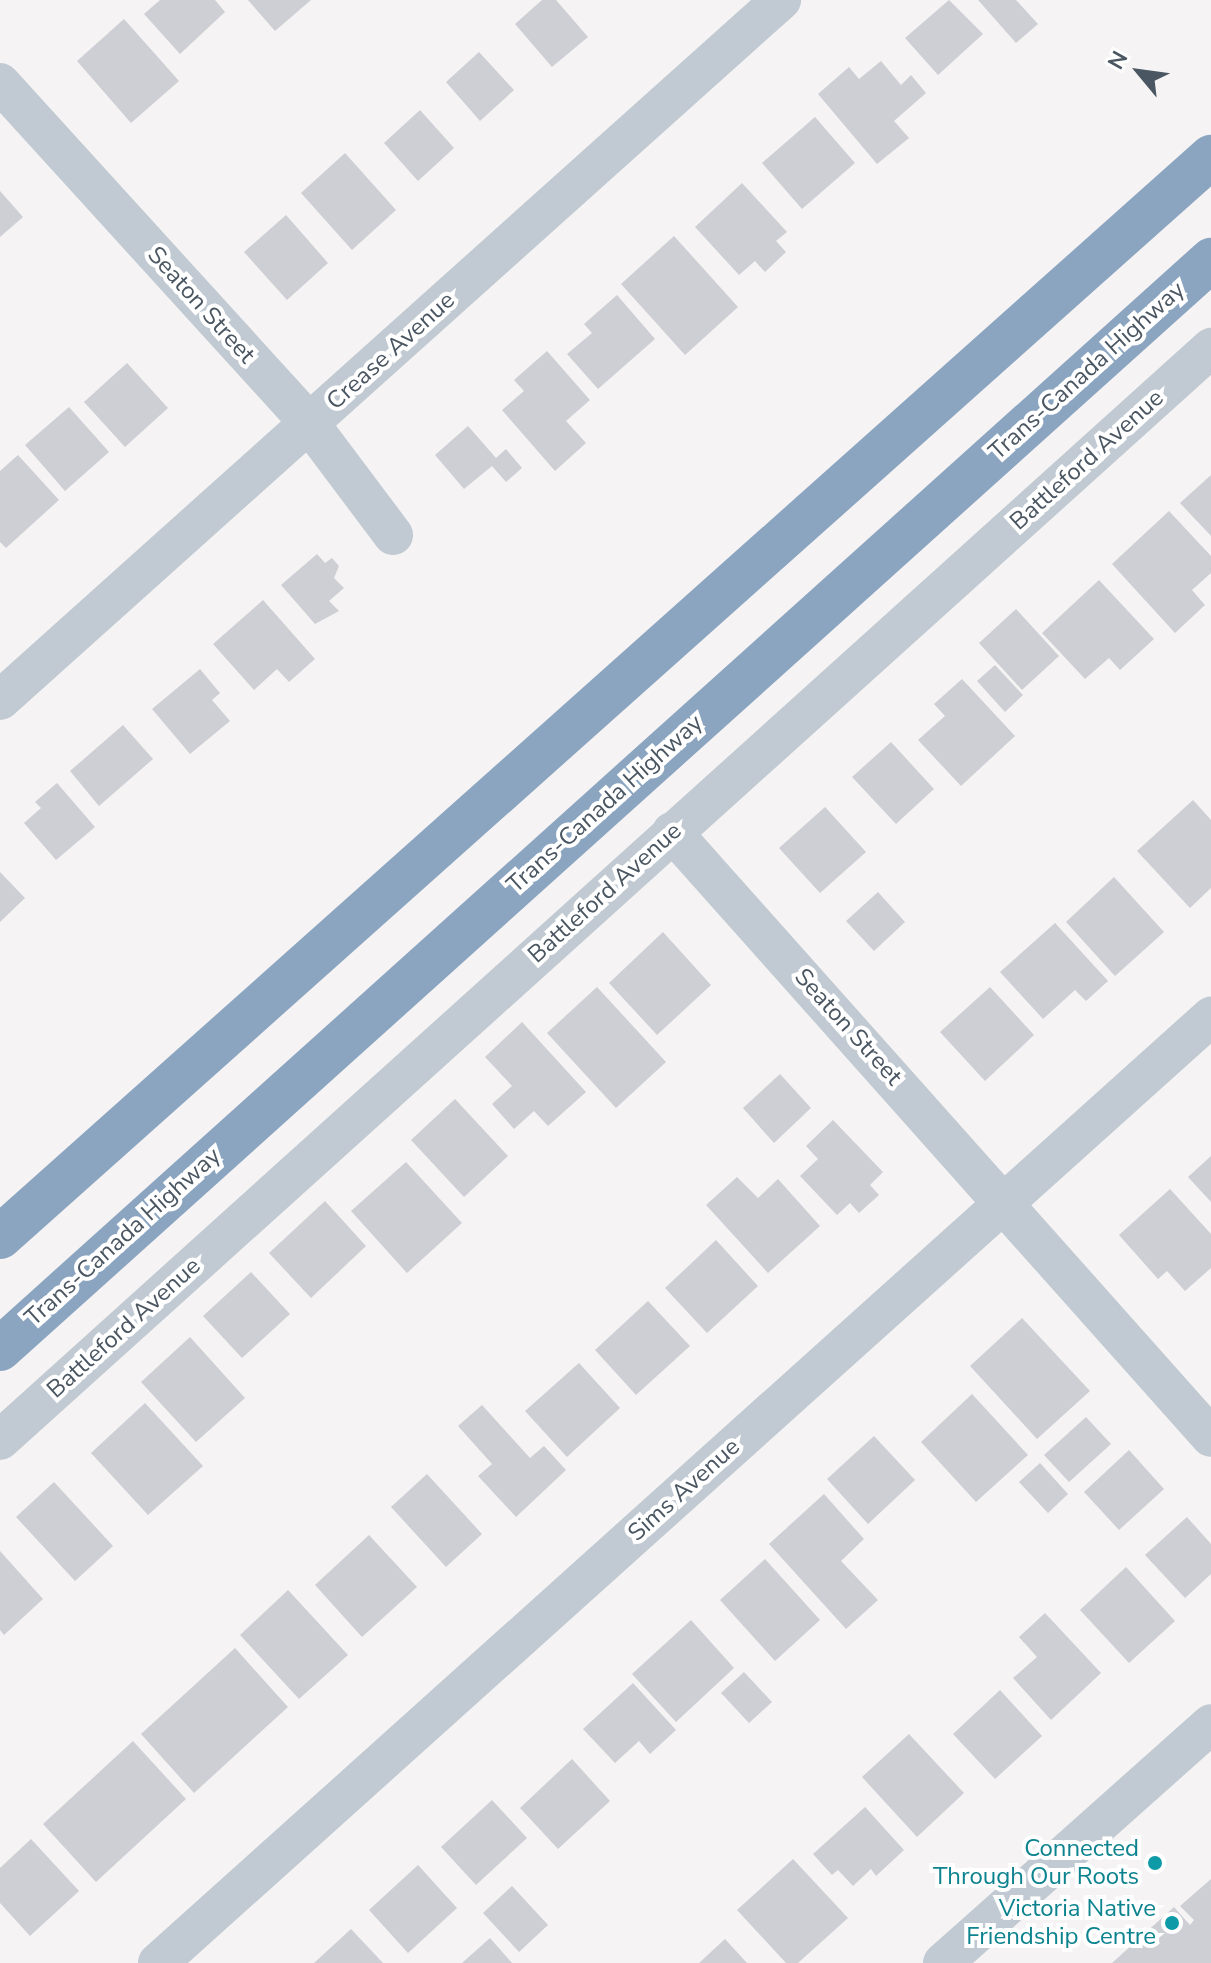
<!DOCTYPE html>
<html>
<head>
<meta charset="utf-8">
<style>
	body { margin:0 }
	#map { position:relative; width:1211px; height:1963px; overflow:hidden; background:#f5f3f3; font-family:"Nunito Sans",sans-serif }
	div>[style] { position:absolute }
	.building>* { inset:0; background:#cdcfd5 }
	.minor>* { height:40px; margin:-20px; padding:0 20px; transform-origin:20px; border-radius:20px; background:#c1cad2 }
	.highway>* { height:44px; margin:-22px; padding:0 22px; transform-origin:22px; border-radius:22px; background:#8ba5c1 }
	.dots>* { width:22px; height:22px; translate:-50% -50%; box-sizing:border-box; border:4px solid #fff; border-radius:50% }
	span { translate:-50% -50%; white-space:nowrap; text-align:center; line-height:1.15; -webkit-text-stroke:8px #fff; paint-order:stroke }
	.street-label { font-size:24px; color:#4a5661 }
	.culture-label { font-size:24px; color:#0d838f }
	.right { translate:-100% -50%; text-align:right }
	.north { position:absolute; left:1099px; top:32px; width:80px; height:80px; -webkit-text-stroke:6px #fff; paint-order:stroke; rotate:299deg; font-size:22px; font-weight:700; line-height:32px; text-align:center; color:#4a5661 }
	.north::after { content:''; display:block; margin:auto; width:28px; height:36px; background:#4a5661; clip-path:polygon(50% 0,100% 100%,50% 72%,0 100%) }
</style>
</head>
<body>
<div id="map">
	<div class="building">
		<div style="clip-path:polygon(160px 0,215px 0,225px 12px,180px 54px,144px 14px)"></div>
		<div style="clip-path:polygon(248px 0,311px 0,275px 31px)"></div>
		<div style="clip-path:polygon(542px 0,556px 0,588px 37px,552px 67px,515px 24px)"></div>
		<div style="clip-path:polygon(949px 0,983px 34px,938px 75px,905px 38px)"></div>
		<div style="clip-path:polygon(978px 0,1016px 0,1038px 24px,1016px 43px)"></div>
		<div style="clip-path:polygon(124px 19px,179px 81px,131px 123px,77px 61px)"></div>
		<div style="clip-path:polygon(479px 52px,514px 90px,480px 121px,446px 82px)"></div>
		<div style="clip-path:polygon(881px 61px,901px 85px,911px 75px,926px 93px,894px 121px,909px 138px,877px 164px,818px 94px,849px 67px,859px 79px)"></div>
		<div style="clip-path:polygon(420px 110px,454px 148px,418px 181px,384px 143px)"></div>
		<div style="clip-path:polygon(815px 117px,855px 163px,802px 209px,762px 163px)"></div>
		<div style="clip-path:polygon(345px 153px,396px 210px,352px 250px,301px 193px)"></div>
		<div style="clip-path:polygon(742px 183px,787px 232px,776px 241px,786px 252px,765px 272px,755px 261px,739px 275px,695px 227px)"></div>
		<div style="clip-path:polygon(0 191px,23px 217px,0 237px)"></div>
		<div style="clip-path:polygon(286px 215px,328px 263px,287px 300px,244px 252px)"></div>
		<div style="clip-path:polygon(674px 236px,738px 307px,685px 355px,621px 284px)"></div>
		<div style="clip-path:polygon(617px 295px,655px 339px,598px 389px,567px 354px,592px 333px,584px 324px)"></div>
		<div style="clip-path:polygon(547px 351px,590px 400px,566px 421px,586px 443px,555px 471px,502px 410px,524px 391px,514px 380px)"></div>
		<div style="clip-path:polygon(127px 363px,168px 408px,125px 447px,84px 402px)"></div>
		<div style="clip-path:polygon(69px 407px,109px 452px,65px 491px,25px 445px)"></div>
		<div style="clip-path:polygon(468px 426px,496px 458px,506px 449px,522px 468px,506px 482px,492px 466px,464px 489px,435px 455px)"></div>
		<div style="clip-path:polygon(18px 455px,59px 500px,6px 548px,0 542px,0 471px)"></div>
		<div style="clip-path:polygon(1211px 475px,1211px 536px,1180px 503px)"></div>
		<div style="clip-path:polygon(1169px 511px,1211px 556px,1211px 573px,1192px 590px,1205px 605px,1175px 633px,1112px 564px)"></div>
		<div style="clip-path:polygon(317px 554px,325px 563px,332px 558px,339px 566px,334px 578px,344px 588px,329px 601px,339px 611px,315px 624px,281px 585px)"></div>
		<div style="clip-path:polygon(1099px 580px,1154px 639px,1120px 670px,1109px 658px,1085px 679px,1042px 633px)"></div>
		<div style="clip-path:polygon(263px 600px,315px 659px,289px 682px,277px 669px,254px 690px,213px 644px)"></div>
		<div style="clip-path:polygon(1016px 609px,1059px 656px,1022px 690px,979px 643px)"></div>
		<div style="clip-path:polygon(995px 665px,1023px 695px,1005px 712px,977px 681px)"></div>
		<div style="clip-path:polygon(200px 669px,220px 693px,212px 700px,230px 721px,190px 754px,152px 709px)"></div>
		<div style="clip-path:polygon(962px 679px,1015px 736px,961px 786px,918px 740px,945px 716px,934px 704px)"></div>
		<div style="clip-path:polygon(123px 725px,153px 759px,99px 806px,70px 771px)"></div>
		<div style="clip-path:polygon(891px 742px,934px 789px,896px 824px,852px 777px)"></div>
		<div style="clip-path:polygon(57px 783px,95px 827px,56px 860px,24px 823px,41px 808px,35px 802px)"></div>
		<div style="clip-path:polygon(1193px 800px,1211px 820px,1211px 888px,1190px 908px,1137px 851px)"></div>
		<div style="clip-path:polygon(825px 807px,866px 852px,820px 893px,779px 848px)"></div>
		<div style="clip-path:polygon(0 872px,25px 898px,0 922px)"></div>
		<div style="clip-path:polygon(1114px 877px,1164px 932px,1115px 976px,1066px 922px)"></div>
		<div style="clip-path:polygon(878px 892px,905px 922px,874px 951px,846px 921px)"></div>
		<div style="clip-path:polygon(1055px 923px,1108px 981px,1086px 1001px,1075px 990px,1043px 1019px,1000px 972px)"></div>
		<div style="clip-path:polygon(663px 932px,711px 985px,657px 1035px,609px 983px)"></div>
		<div style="clip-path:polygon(597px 987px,666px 1062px,616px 1108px,547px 1033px)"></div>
		<div style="clip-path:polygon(990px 987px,1034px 1035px,985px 1081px,940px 1032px)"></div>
		<div style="clip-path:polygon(522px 1022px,586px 1092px,548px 1126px,534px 1111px,514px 1129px,492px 1104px,512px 1086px,485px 1057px)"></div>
		<div style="clip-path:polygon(780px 1074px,811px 1108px,774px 1143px,743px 1108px)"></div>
		<div style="clip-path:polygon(455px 1099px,508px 1156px,464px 1197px,411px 1140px)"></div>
		<div style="clip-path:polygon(833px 1120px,883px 1172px,870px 1185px,879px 1195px,859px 1213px,850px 1203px,837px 1215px,800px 1176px,818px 1159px,806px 1146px)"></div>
		<div style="clip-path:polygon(1211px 1156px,1211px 1202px,1188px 1177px)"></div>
		<div style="clip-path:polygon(406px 1162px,462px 1223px,407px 1273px,351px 1211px)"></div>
		<div style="clip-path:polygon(737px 1177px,758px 1198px,778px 1179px,820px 1226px,768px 1273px,706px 1205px)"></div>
		<div style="clip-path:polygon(1170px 1189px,1211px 1234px,1211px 1268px,1185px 1291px,1167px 1271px,1158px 1279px,1119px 1235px)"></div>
		<div style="clip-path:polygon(325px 1201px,366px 1246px,311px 1298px,269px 1253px)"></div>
		<div style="clip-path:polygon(716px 1240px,758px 1286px,707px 1333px,665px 1288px)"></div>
		<div style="clip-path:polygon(251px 1272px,290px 1314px,242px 1358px,203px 1316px)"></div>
		<div style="clip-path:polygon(648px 1301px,690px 1346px,636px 1395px,595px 1350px)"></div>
		<div style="clip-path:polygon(1022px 1318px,1090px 1391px,1037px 1439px,970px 1366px)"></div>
		<div style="clip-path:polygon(190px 1337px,245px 1398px,196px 1442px,141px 1382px)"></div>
		<div style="clip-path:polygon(579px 1363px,620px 1408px,567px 1457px,525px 1411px)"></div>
		<div style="clip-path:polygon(972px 1394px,1028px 1455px,976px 1502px,921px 1442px)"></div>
		<div style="clip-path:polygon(145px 1403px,203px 1466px,148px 1515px,91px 1453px)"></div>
		<div style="clip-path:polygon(482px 1405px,530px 1458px,544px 1446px,566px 1470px,516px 1517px,478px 1476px,492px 1464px,458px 1426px)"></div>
		<div style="clip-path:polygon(1086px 1417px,1111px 1444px,1069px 1482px,1044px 1455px)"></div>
		<div style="clip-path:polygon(874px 1436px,915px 1480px,868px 1524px,827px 1479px)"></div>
		<div style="clip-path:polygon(1129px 1450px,1164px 1489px,1119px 1530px,1084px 1492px)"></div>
		<div style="clip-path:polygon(1040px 1463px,1068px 1494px,1048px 1513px,1019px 1482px)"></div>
		<div style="clip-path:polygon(427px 1474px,482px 1534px,446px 1567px,391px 1507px)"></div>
		<div style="clip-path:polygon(54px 1482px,113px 1546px,75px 1581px,16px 1517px)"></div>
		<div style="clip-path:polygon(824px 1494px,864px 1539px,841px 1561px,878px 1600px,846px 1629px,769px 1544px)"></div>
		<div style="clip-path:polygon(1187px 1517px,1211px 1544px,1211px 1574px,1185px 1598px,1145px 1555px)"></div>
		<div style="clip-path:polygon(369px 1535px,417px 1587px,362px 1637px,315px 1585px)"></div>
		<div style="clip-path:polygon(0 1551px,43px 1599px,4px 1635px,0 1630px)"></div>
		<div style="clip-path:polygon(765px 1559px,820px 1620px,775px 1661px,720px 1600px)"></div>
		<div style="clip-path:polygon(1126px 1567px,1175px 1621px,1129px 1663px,1080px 1610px)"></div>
		<div style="clip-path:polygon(288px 1590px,348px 1655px,299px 1699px,240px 1635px)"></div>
		<div style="clip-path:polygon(1045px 1613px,1101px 1673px,1051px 1720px,1013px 1678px,1037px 1657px,1019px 1637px)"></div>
		<div style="clip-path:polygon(691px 1620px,734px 1668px,676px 1722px,632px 1674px)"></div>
		<div style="clip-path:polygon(235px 1648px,288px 1707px,194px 1793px,141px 1734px)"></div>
		<div style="clip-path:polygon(744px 1672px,772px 1702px,749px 1723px,721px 1693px)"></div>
		<div style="clip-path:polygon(633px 1683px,676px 1730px,650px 1754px,639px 1741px,615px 1763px,583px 1729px)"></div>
		<div style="clip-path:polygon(1000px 1690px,1042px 1736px,995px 1779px,953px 1734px)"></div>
		<div style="clip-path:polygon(909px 1734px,964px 1793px,917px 1837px,862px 1777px)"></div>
		<div style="clip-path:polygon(133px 1741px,186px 1799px,96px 1882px,43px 1824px)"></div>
		<div style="clip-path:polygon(572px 1759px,610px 1801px,558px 1849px,520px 1808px)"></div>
		<div style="clip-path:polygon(492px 1800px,527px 1838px,476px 1885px,441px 1847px)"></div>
		<div style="clip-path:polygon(865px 1807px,904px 1850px,876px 1876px,871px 1869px,853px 1886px,838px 1870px,832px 1875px,813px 1854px)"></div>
		<div style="clip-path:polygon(31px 1839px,79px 1891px,30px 1936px,0 1903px,0 1868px)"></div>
		<div style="clip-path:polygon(793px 1859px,848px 1918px,798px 1963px,786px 1963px,737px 1910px)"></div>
		<div style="clip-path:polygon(418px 1865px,457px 1908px,408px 1953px,369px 1910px)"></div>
		<div style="clip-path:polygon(1211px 1879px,1211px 1963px,1112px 1963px,1174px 1907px,1190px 1925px,1194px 1920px,1180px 1906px)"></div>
		<div style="clip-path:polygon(512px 1886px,548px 1925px,519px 1952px,483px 1913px)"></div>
		<div style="clip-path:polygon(351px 1929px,383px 1963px,314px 1963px)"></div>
		<div style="clip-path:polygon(490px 1938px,512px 1963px,462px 1963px)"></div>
		<div style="clip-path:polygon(725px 1939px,747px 1963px,699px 1963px)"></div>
	</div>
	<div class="minor">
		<div style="left:0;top:83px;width:459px;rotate:47.7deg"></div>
		<div style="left:309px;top:423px;width:140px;rotate:53.1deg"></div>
		<div style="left:0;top:700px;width:1049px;rotate:-41.87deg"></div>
		<div style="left:672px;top:832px;width:810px;rotate:48.3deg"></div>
		<div style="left:0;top:1440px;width:1631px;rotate:-42.04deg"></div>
		<div style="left:158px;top:1963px;width:1416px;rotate:-41.94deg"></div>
		<div style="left:943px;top:1963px;width:359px;rotate:-41.7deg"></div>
	</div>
	<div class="highway">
		<div style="left:0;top:1237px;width:1623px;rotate:-41.73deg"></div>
		<div style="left:0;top:1349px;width:1629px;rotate:-41.96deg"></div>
	</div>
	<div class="dots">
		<div style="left:1155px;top:1863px;background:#0f9aa8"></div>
		<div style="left:1172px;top:1923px;background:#0f9aa8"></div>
	</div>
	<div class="street-label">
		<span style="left:201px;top:305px;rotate:48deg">Seaton Street</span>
		<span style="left:391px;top:351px;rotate:-42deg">Crease Avenue</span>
		<span style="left:1087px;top:371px;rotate:-42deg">Trans-Canada Highway</span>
		<span style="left:1087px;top:460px;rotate:-42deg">Battleford Avenue</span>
		<span style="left:605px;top:804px;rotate:-42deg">Trans-Canada Highway</span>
		<span style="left:605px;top:893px;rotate:-42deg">Battleford Avenue</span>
		<span style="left:848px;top:1027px;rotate:48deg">Seaton Street</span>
		<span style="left:123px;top:1237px;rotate:-42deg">Trans-Canada Highway</span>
		<span style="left:124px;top:1328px;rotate:-42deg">Battleford Avenue</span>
		<span style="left:684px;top:1490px;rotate:-42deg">Sims Avenue</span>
	</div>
	<div class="culture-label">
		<span class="right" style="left:1139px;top:1863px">Connected<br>Through Our Roots</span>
		<span class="right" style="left:1156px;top:1923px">Victoria Native<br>Friendship Centre</span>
	</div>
	<div class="north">N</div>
</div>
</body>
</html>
